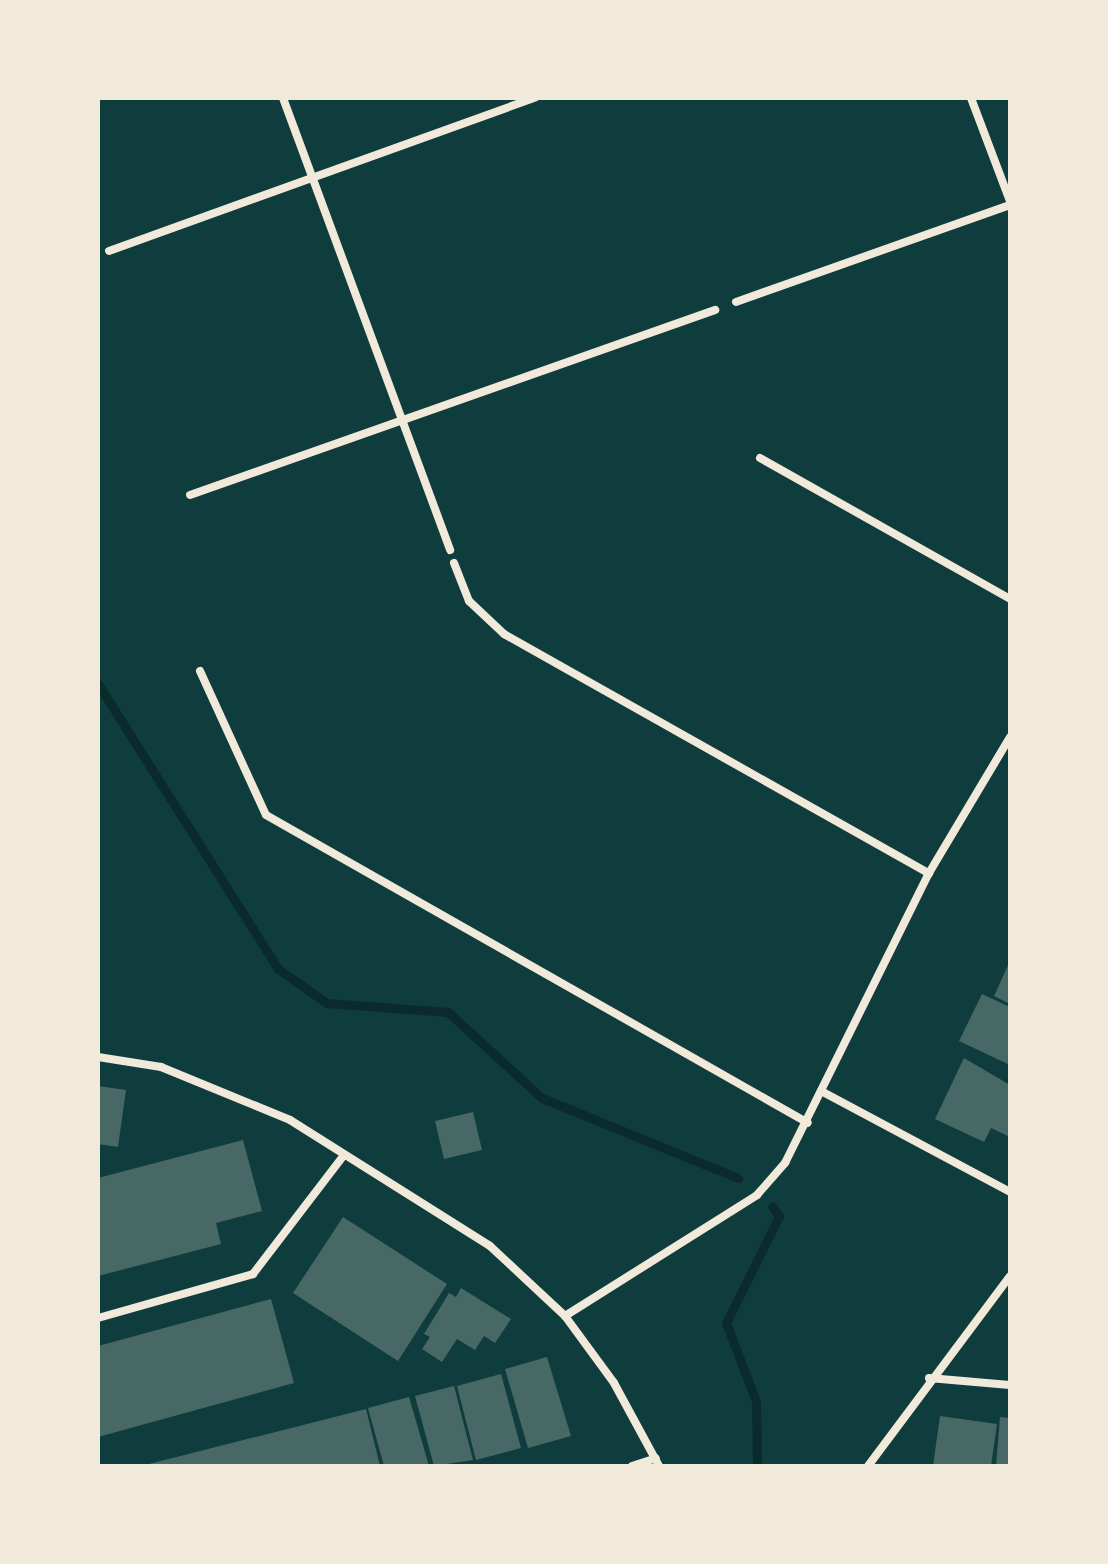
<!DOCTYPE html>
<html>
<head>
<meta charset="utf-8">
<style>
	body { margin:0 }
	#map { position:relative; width:1108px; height:1564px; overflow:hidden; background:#0f3d3e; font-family:Quicksand,sans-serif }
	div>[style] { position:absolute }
	.stream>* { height:9px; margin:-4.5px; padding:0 4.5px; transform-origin:4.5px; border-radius:4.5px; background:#0a2a2b }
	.building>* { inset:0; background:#486865 }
	.minor>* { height:8px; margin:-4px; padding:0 4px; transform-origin:4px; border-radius:4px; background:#f1e9da }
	span { translate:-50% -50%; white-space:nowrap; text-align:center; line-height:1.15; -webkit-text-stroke:7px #f1e9da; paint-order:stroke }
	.frame { position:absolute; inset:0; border:100px solid #f1e9da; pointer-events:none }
</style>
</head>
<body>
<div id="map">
	<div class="stream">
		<div style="left:98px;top:684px;width:337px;rotate:57.7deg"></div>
		<div style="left:278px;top:969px;width:60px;rotate:34.8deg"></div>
		<div style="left:327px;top:1003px;width:121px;rotate:4.3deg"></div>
		<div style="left:448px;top:1012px;width:127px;rotate:42.5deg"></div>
		<div style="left:542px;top:1098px;width:212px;rotate:22.2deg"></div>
		<div style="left:757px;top:1466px;width:65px;rotate:-90.9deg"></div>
		<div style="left:756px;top:1401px;width:84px;rotate:-111deg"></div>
		<div style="left:726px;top:1323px;width:119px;rotate:-63.6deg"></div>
		<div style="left:779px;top:1216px;width:12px;rotate:-125deg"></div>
	</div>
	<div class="building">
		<div style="clip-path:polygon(1010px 961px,1010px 1004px,994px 996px)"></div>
		<div style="clip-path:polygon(982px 994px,1010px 1007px,1010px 1065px,959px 1041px)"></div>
		<div style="clip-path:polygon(964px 1058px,1010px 1085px,1010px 1137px,991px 1128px,984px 1142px,935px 1119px)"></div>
		<div style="clip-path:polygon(98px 1086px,126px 1090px,118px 1147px,98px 1144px)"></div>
		<div style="clip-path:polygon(473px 1112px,482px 1150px,444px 1159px,435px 1121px)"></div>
		<div style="clip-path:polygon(243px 1140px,262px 1211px,216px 1223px,221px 1244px,98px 1276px,98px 1178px)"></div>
		<div style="clip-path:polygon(343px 1217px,447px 1284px,398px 1361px,293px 1293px)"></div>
		<div style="clip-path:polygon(461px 1288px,511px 1319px,495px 1343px,484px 1336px,475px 1350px,457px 1339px,442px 1362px,422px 1349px,430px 1337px,424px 1334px,449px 1293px,456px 1297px)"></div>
		<div style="clip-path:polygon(271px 1299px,294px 1383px,98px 1437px,98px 1346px)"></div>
		<div style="clip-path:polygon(547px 1357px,571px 1436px,528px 1448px,505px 1369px)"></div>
		<div style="clip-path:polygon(501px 1374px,521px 1448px,476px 1460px,457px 1386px)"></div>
		<div style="clip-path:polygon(454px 1386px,473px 1460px,434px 1466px,415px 1396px)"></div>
		<div style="clip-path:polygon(409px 1397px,429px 1466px,384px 1466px,368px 1408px)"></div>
		<div style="clip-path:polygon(366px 1409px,380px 1466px,145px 1466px,145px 1465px)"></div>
		<div style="clip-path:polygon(940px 1416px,997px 1424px,991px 1466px,933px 1466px)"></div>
		<div style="clip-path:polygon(1000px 1417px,1010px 1418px,1010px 1466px,996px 1466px)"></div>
	</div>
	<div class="minor">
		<div style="left:283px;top:98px;width:482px;rotate:69.7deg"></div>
		<div style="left:971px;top:98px;width:110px;rotate:69.3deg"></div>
		<div style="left:109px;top:251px;width:453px;rotate:-19.8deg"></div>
		<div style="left:736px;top:302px;width:291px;rotate:-19.5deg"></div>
		<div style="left:760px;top:458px;width:287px;rotate:29.4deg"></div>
		<div style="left:190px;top:495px;width:557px;rotate:-19.41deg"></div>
		<div style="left:454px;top:563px;width:41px;rotate:68.5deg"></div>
		<div style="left:469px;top:601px;width:48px;rotate:43.3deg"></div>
		<div style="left:504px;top:634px;width:488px;rotate:29.4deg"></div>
		<div style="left:200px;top:671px;width:158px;rotate:65.4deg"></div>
		<div style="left:266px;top:815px;width:623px;rotate:29.61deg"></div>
		<div style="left:98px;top:1057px;width:64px;rotate:9deg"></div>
		<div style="left:161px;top:1067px;width:139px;rotate:22.3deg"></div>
		<div style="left:290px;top:1120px;width:236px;rotate:32.2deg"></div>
		<div style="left:490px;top:1246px;width:103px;rotate:43deg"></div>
		<div style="left:565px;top:1316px;width:83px;rotate:53.8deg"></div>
		<div style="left:614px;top:1383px;width:94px;rotate:61.5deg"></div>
		<div style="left:821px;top:1091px;width:214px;rotate:28.1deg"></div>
		<div style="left:565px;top:1316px;width:227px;rotate:-32.2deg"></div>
		<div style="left:757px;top:1195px;width:43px;rotate:-48.8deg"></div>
		<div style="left:785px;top:1163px;width:324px;rotate:-63.6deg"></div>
		<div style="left:929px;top:873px;width:158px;rotate:-59.2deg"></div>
		<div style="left:98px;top:1318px;width:161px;rotate:-15.8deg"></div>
		<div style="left:253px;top:1274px;width:150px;rotate:-52.6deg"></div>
		<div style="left:929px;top:1378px;width:81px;rotate:4.9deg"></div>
		<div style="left:632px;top:1466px;width:25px;rotate:-18deg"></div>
		<div style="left:868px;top:1466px;width:237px;rotate:-53.2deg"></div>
	</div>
	<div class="frame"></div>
</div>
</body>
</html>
